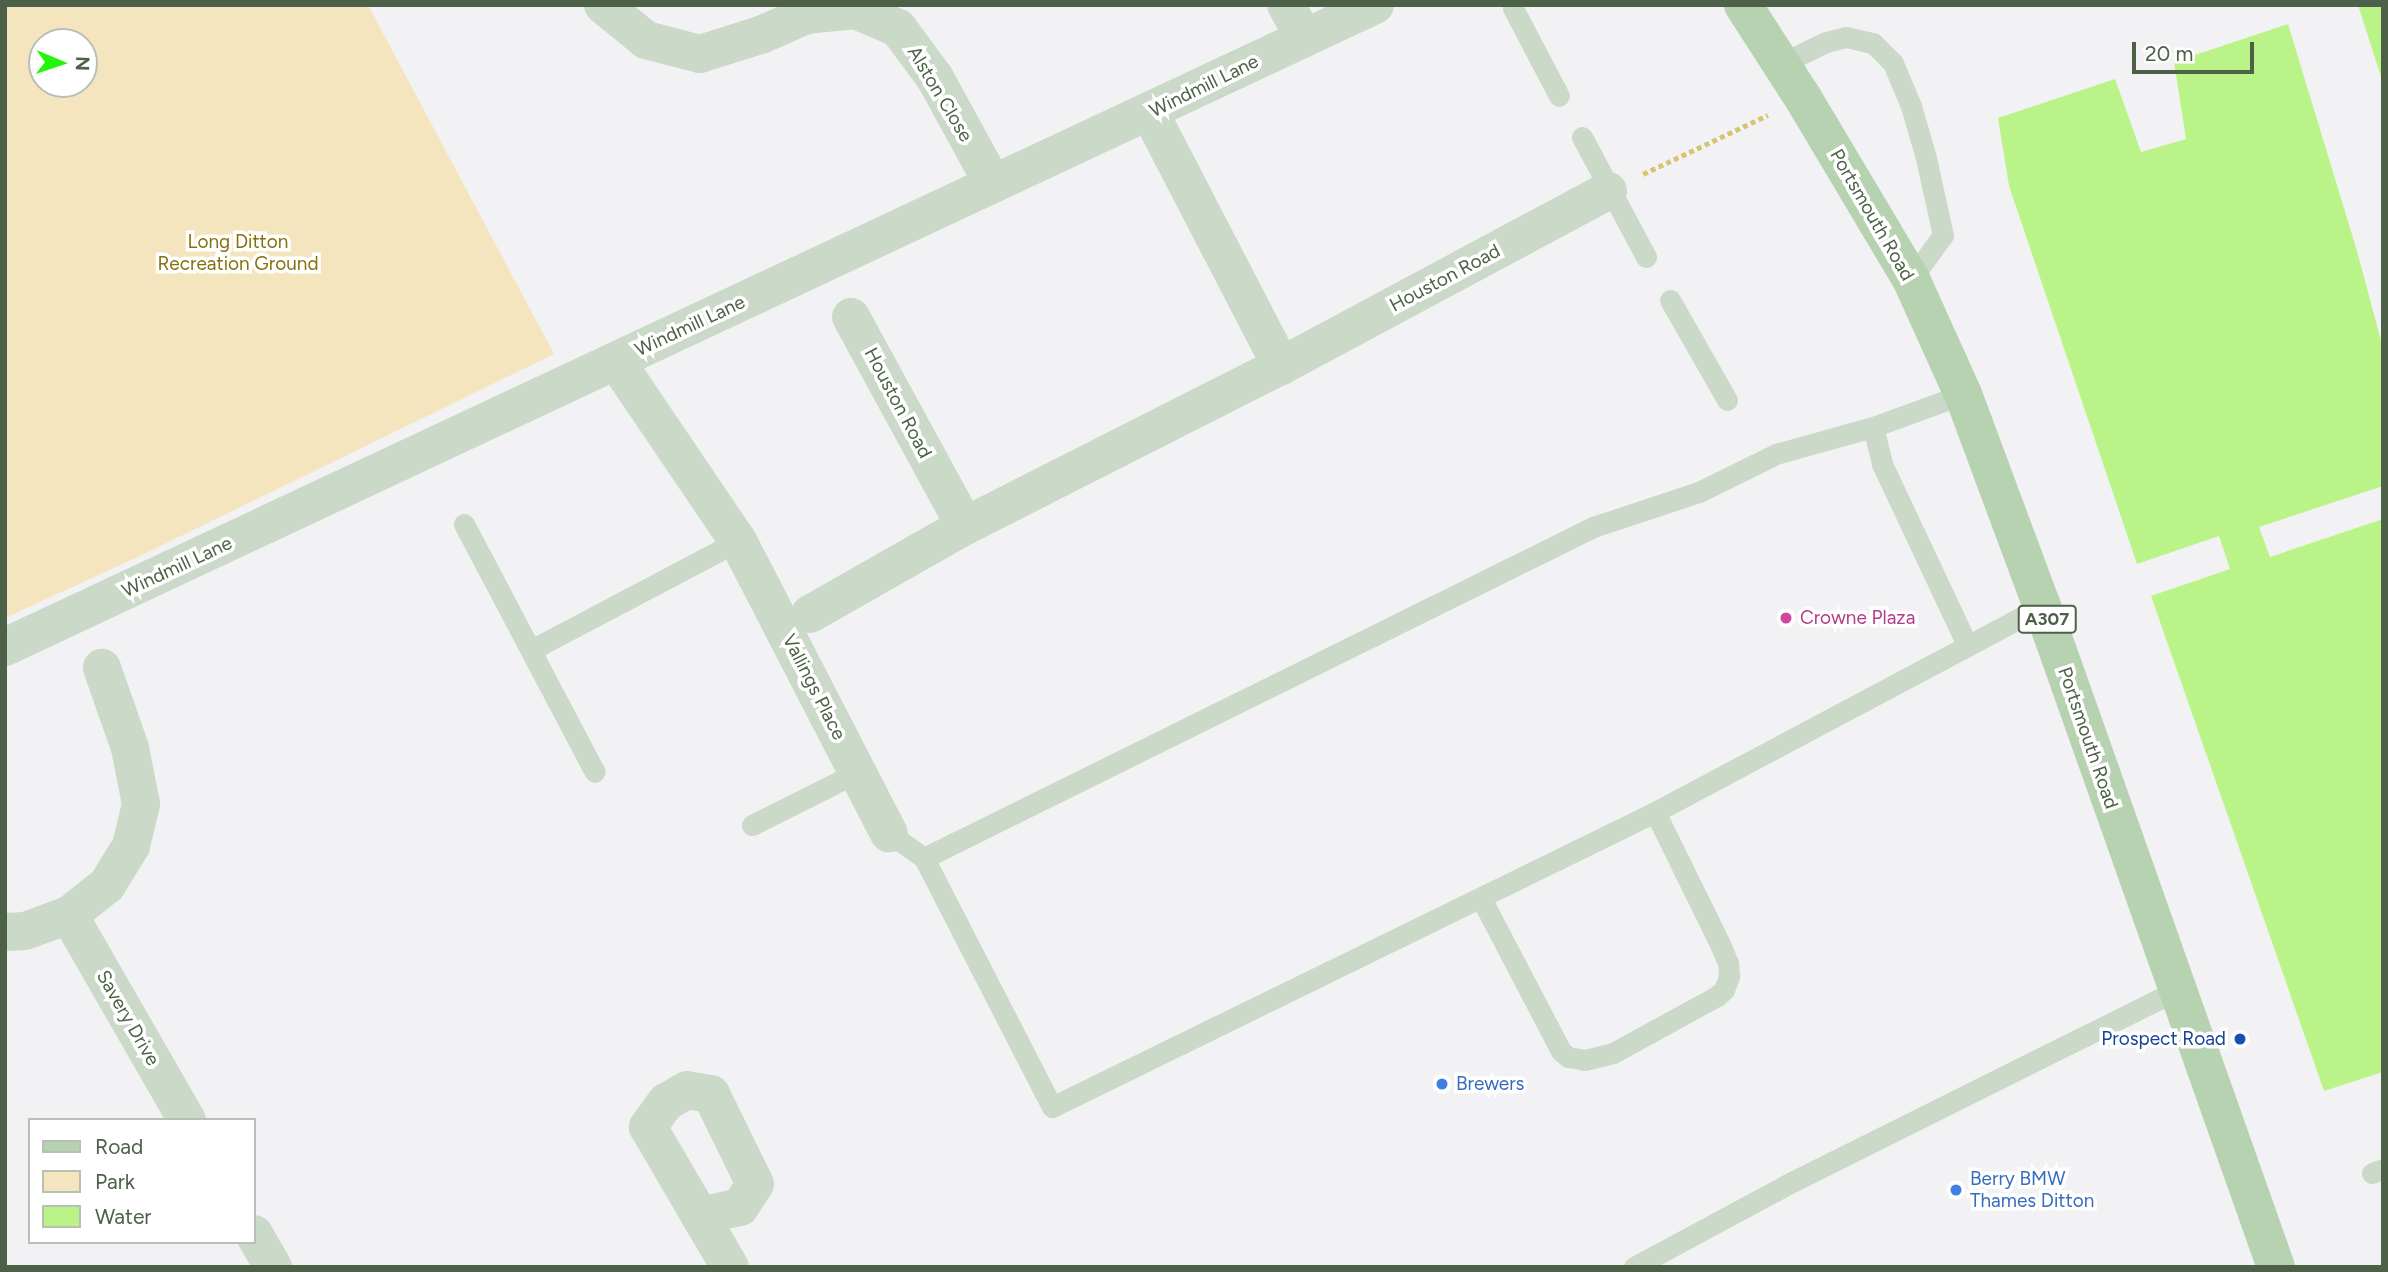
<!DOCTYPE html>
<html>
<head>
<meta charset="utf-8">
<style>
	body { margin:0 }
	#map { position:relative; width:2388px; height:1272px; overflow:hidden; background:#f2f2f4; font-family:Figtree,sans-serif }
	div>[style] { position:absolute }
	.green>* { inset:0; background:#f4e5be }
	.water>* { inset:0; background:#baf488 }
	.path>* { height:4.5px; margin-top:-2.25px; transform-origin:0; background:repeating-linear-gradient(90deg,#d5c573 0 5px,transparent 0 8.5px) }
	.service>* { height:21px; margin:-10.5px; padding:0 10.5px; transform-origin:10.5px; border-radius:10.5px; background:#cbdac8 }
	.minor>* { height:38px; margin:-19px; padding:0 19px; transform-origin:19px; border-radius:19px; background:#cbdac8 }
	.primary>* { height:38px; margin:-19px; padding:0 19px; transform-origin:19px; border-radius:19px; background:#b6d2b0 }
	.dots>* { width:19px; height:19px; translate:-50% -50%; box-sizing:border-box; border:4px solid #fff; border-radius:50% }
	span { translate:-50% -50%; white-space:nowrap; text-align:center; line-height:1.15; -webkit-text-stroke:7px #fff; paint-order:stroke }
	.shield-label span { padding:2px 5px; background:#fff; border:2px solid; border-radius:5px; -webkit-text-stroke-width:0 }
	.shield-label { font-size:18px; color:#4d6148; font-weight:700 }
	.street-label { font-size:19px; color:#4d6148 }
	.park-label { font-size:19px; color:#857110 }
	.hotel-label { font-size:19px; color:#b23c85 }
	.left { translate:0 -50%; text-align:left }
	.transit-label { font-size:19px; color:#164399 }
	.right { translate:-100% -50%; text-align:right }
	.shop-label { font-size:19px; color:#366cbe }
	.frame { position:absolute; inset:0; border:7px solid #4d6148; pointer-events:none }
	.legend { position:absolute; left:28px; top:1118px; width:228px; height:126px; box-sizing:border-box; background:#fff; border:2px solid #b8c0b6; margin:0; padding:9px 12px; list-style:none; font-size:21px; color:#4d6148 }
	.legend li { display:flex; align-items:center; gap:14px; height:35px }
	.legend b { width:35px; border:2px solid #b8c0b6 }
	.north { position:absolute; left:28px; top:28px; width:70px; height:70px; box-sizing:border-box; background:#fff; border:2px solid #b8c0b6; border-radius:50%; rotate:92deg; font-size:19px; font-weight:700; line-height:28px; text-align:center; color:#4d6148 }
	.north::after { content:''; display:block; margin:auto; width:24px; height:32px; background:#23f50a; clip-path:polygon(50% 0,100% 100%,50% 72%,0 100%) }
	.scale { position:absolute; left:2132px; top:42px; width:122px; height:32px; box-sizing:border-box; border:4px solid #4d6148; border-top:0; padding-left:9px; font-size:21px; line-height:24px; white-space:nowrap; color:#4d6148; -webkit-text-stroke:5px #fff; paint-order:stroke }
</style>
</head>
<body>
<div id="map">
	<div class="green">
		<div style="clip-path:polygon(evenodd,5px 5px,368px 5px,554px 354px,140px 556px,5px 618px,5px 5px,42px 42px,84px 42px,84px 84px,42px 84px,42px 42px)"></div>
	</div>
	<div class="water">
		<div style="clip-path:polygon(2358px 5px,2383px 5px,2383px 83px)"></div>
		<div style="clip-path:polygon(2288px 24px,2357px 251px,2383px 348px,2383px 486px,2259px 527px,2270px 557px,2383px 519px,2383px 1072px,2324px 1091px,2151px 596px,2230px 569px,2219px 536px,2137px 564px,2009px 186px,1998px 118px,2115px 79px,2141px 152px,2186px 139px,2174px 62px)"></div>
	</div>
	<div class="path">
		<div style="left:1643px;top:174px;width:138px;rotate:-25.3deg"></div>
	</div>
	<div class="service">
		<div style="left:1513px;top:8px;width:99px;rotate:62.4deg"></div>
		<div style="left:1781px;top:64px;width:50px;rotate:-26.1deg"></div>
		<div style="left:1826px;top:42px;width:21px;rotate:-14deg"></div>
		<div style="left:1846px;top:37px;width:28px;rotate:13deg"></div>
		<div style="left:1873px;top:43px;width:28px;rotate:45deg"></div>
		<div style="left:1893px;top:63px;width:47px;rotate:67.3deg"></div>
		<div style="left:1911px;top:106px;width:54px;rotate:73.9deg"></div>
		<div style="left:1926px;top:158px;width:79px;rotate:77.6deg"></div>
		<div style="left:1943px;top:235px;width:54px;rotate:126deg"></div>
		<div style="left:1582px;top:137px;width:136px;rotate:61.9deg"></div>
		<div style="left:1670px;top:300px;width:115px;rotate:60.3deg"></div>
		<div style="left:1873px;top:427px;width:38px;rotate:76deg"></div>
		<div style="left:1882px;top:464px;width:200px;rotate:64.8deg"></div>
		<div style="left:464px;top:524px;width:280px;rotate:62.2deg"></div>
		<div style="left:531px;top:650px;width:234px;rotate:-27.8deg"></div>
		<div style="left:752px;top:825px;width:119px;rotate:-26.6deg"></div>
		<div style="left:889px;top:833px;width:43px;rotate:35.5deg"></div>
		<div style="left:924px;top:858px;width:280px;rotate:62.8deg"></div>
		<div style="left:1052px;top:1107px;width:671px;rotate:-26.07deg"></div>
		<div style="left:1655px;top:812px;width:438px;rotate:-28deg"></div>
		<div style="left:924px;top:858px;width:746px;rotate:-26.32deg"></div>
		<div style="left:1593px;top:527px;width:112px;rotate:-18.3deg"></div>
		<div style="left:1699px;top:492px;width:86px;rotate:-26.3deg"></div>
		<div style="left:1776px;top:454px;width:101px;rotate:-15.6deg"></div>
		<div style="left:1873px;top:427px;width:96px;rotate:-20.1deg"></div>
		<div style="left:1482px;top:900px;width:170px;rotate:62.4deg"></div>
		<div style="left:1561px;top:1051px;width:9px;rotate:41deg"></div>
		<div style="left:1568px;top:1057px;width:17px;rotate:10deg"></div>
		<div style="left:1585px;top:1060px;width:29px;rotate:-14deg"></div>
		<div style="left:1613px;top:1053px;width:119px;rotate:-28.7deg"></div>
		<div style="left:1717px;top:996px;width:9px;rotate:-41deg"></div>
		<div style="left:1724px;top:990px;width:15px;rotate:-70deg"></div>
		<div style="left:1729px;top:976px;width:13px;rotate:-94deg"></div>
		<div style="left:1728px;top:963px;width:21px;rotate:-113deg"></div>
		<div style="left:1720px;top:944px;width:147px;rotate:-116.2deg"></div>
		<div style="left:2372px;top:1173px;width:12px;rotate:-20deg"></div>
		<div style="left:1634px;top:1267px;width:177px;rotate:-28.3deg"></div>
		<div style="left:1790px;top:1183px;width:432px;rotate:-26.5deg"></div>
	</div>
	<div class="minor">
		<div style="left:603px;top:5px;width:55px;rotate:39.1deg"></div>
		<div style="left:646px;top:40px;width:56px;rotate:14.5deg"></div>
		<div style="left:700px;top:54px;width:66px;rotate:-17.6deg"></div>
		<div style="left:763px;top:34px;width:47px;rotate:-23.8deg"></div>
		<div style="left:806px;top:15px;width:49px;rotate:-5.8deg"></div>
		<div style="left:855px;top:10px;width:47px;rotate:22.7deg"></div>
		<div style="left:898px;top:28px;width:62px;rotate:53.5deg"></div>
		<div style="left:935px;top:78px;width:121px;rotate:61.3deg"></div>
		<div style="left:1286px;top:5px;width:38px;rotate:61deg"></div>
		<div style="left:1150px;top:113px;width:285px;rotate:62.6deg"></div>
		<div style="left:851px;top:317px;width:238px;rotate:61.4deg"></div>
		<div style="left:616px;top:361px;width:217px;rotate:55.9deg"></div>
		<div style="left:738px;top:541px;width:329px;rotate:62.7deg"></div>
		<div style="left:810px;top:614px;width:178px;rotate:-29.6deg"></div>
		<div style="left:965px;top:526px;width:354px;rotate:-26.9deg"></div>
		<div style="left:1281px;top:366px;width:371px;rotate:-28.2deg"></div>
		<div style="left:5px;top:647px;width:1513px;rotate:-25.11deg"></div>
		<div style="left:69px;top:915px;width:237px;rotate:60.1deg"></div>
		<div style="left:5px;top:932px;width:20px;rotate:-3deg"></div>
		<div style="left:25px;top:931px;width:47px;rotate:-20deg"></div>
		<div style="left:69px;top:915px;width:48px;rotate:-38.3deg"></div>
		<div style="left:107px;top:885px;width:46px;rotate:-58.4deg"></div>
		<div style="left:131px;top:846px;width:43px;rotate:-76.6deg"></div>
		<div style="left:141px;top:804px;width:57px;rotate:-101.1deg"></div>
		<div style="left:130px;top:748px;width:85px;rotate:-109.3deg"></div>
		<div style="left:700px;top:1216px;width:41px;rotate:-12.7deg"></div>
		<div style="left:740px;top:1207px;width:27px;rotate:-57deg"></div>
		<div style="left:755px;top:1184px;width:100px;rotate:-116.1deg"></div>
		<div style="left:711px;top:1094px;width:24px;rotate:-171deg"></div>
		<div style="left:687px;top:1090px;width:24px;rotate:150deg"></div>
		<div style="left:666px;top:1102px;width:31px;rotate:126deg"></div>
		<div style="left:648px;top:1127px;width:103px;rotate:59.7deg"></div>
		<div style="left:700px;top:1216px;width:59px;rotate:59.5deg"></div>
		<div style="left:254px;top:1234px;width:38px;rotate:60deg"></div>
	</div>
	<div class="primary">
		<div style="left:1743px;top:5px;width:111px;rotate:57.2deg"></div>
		<div style="left:1803px;top:98px;width:211px;rotate:59.2deg"></div>
		<div style="left:1911px;top:279px;width:126px;rotate:65.7deg"></div>
		<div style="left:1963px;top:394px;width:226px;rotate:69.6deg"></div>
		<div style="left:2042px;top:606px;width:701px;rotate:70.51deg"></div>
	</div>
	<div class="dots">
		<div style="left:1786px;top:618px;background:#d1479c"></div>
		<div style="left:2240px;top:1039px;background:#1a4fb4"></div>
		<div style="left:1442px;top:1084px;background:#3f7fe0"></div>
		<div style="left:1956px;top:1190px;background:#3f7fe0"></div>
	</div>
	<div class="shield-label">
		<span style="left:2047px;top:619px">A307</span>
	</div>
	<div class="street-label">
		<span style="left:1204px;top:86px;rotate:-26deg">Windmill Lane</span>
		<span style="left:940px;top:94px;rotate:59deg">Alston Close</span>
		<span style="left:1872px;top:215px;rotate:60deg">Portsmouth Road</span>
		<span style="left:1445px;top:278px;rotate:-28deg">Houston Road</span>
		<span style="left:690px;top:326px;rotate:-25deg">Windmill Lane</span>
		<span style="left:898px;top:403px;rotate:62deg">Houston Road</span>
		<span style="left:177px;top:567px;rotate:-25deg">Windmill Lane</span>
		<span style="left:814px;top:687px;rotate:63deg">Vallings Place</span>
		<span style="left:2088px;top:738px;rotate:71deg">Portsmouth Road</span>
		<span style="left:128px;top:1018px;rotate:60deg">Savery Drive</span>
	</div>
	<div class="park-label">
		<span style="left:238px;top:253px">Long Ditton<br>Recreation Ground</span>
	</div>
	<div class="hotel-label">
		<span class="left" style="left:1800px;top:618px">Crowne Plaza</span>
	</div>
	<div class="transit-label">
		<span class="right" style="left:2226px;top:1039px">Prospect Road</span>
	</div>
	<div class="shop-label">
		<span class="left" style="left:1456px;top:1084px">Brewers</span>
		<span class="left" style="left:1970px;top:1190px">Berry BMW<br>Thames Ditton</span>
	</div>
	<div class="frame"></div>
	<ul class="legend">
	<li><b style="height:9px;background:#b6d2b0"></b>Road</li>
	<li><b style="height:19px;background:#f4e5be"></b>Park</li>
	<li><b style="height:19px;background:#baf488"></b>Water</li>
	</ul>
	<div class="north">N</div>
	<div class="scale">20 m</div>
</div>
</body>
</html>
